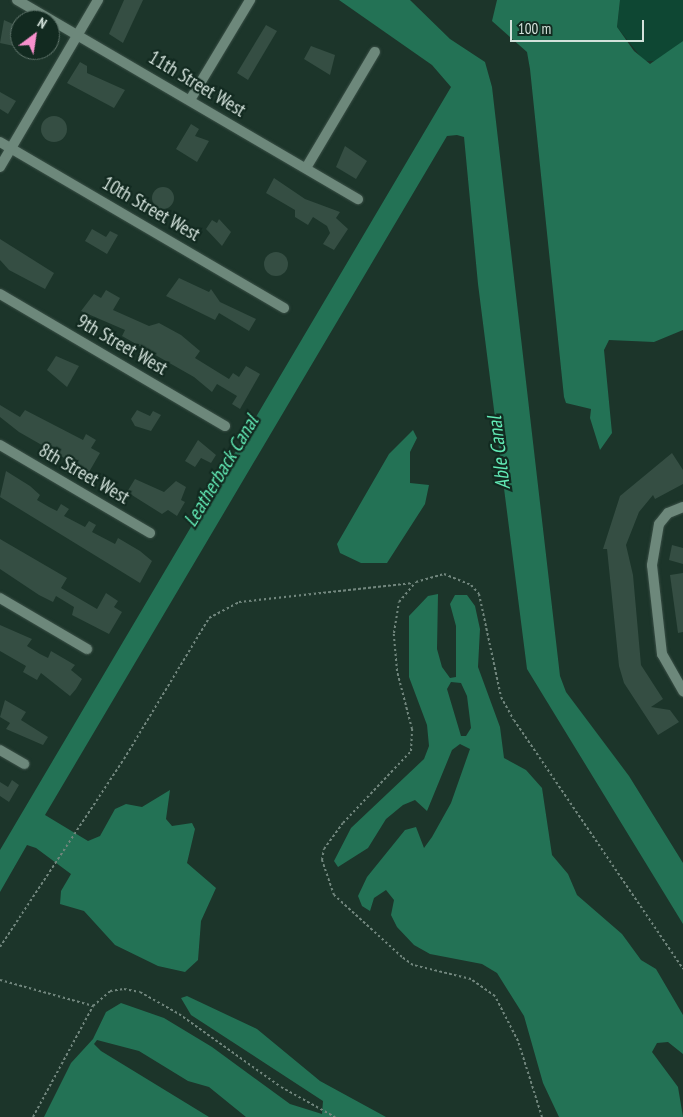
<!DOCTYPE html>
<html>
<head>
<meta charset="utf-8">
<style>
	body { margin:0 }
	#map { position:relative; width:683px; height:1117px; overflow:hidden; background:#1c352a; font-family:"PT Sans Narrow",sans-serif }
	div>[style] { position:absolute }
	.green>* { inset:0; background:#0e4733 }
	.water>* { inset:0; background:#237255 }
	.building>* { inset:0; background:#354e43 }
	.round { border-radius:50% }
	.path>* { height:2px; margin-top:-1px; transform-origin:0; background:repeating-linear-gradient(90deg,#71867d 0 2.5px,transparent 0 5px) }
	.roads { filter:drop-shadow(0 0 1px #3a4f46) drop-shadow(0 0 1px #3a4f46) }
	.minor>* { height:10px; margin:-5px; padding:0 5px; transform-origin:5px; border-radius:5px; background:#6d887b }
	span { translate:-50% -50%; white-space:nowrap; text-align:center; line-height:1.15; -webkit-text-stroke:4.5px #122a20; paint-order:stroke }
	.street-label { font-size:19px; color:#d3e2db }
	.water-label { font-size:20px; color:#62ebb6; font-style:italic }
	.north { position:absolute; left:10px; top:10px; width:50px; height:50px; box-sizing:border-box; background:#122a20; border:1px solid #5f746b; border-radius:50%; rotate:31deg; font-size:14px; font-weight:700; line-height:20px; text-align:center; color:#d3e2db }
	.north::after { content:''; display:block; margin:auto; width:18px; height:22px; background:#f890cd; clip-path:polygon(50% 0,100% 100%,50% 72%,0 100%) }
	.scale { position:absolute; left:510px; top:20px; width:134px; height:22px; box-sizing:border-box; border:2px solid #d3e2db; border-top:0; padding-left:6px; font-size:15px; line-height:18px; white-space:nowrap; color:#d3e2db; -webkit-text-stroke:4px #122a20; paint-order:stroke }
</style>
</head>
<body>
<div id="map">
	<div class="green">
		<div style="clip-path:polygon(620px 0,683px 0,683px 41px,657px 61px,644px 61px,617px 27px)"></div>
	</div>
	<div class="water">
		<div style="clip-path:polygon(339px 0,410px 0,450px 39px,485px 62px,492px 87px,560px 676px,566px 692px,629px 776px,683px 863px,683px 924px,527px 669px,478px 284px,464px 137px,457px 135px,447px 136px,45px 815px,88px 841px,100px 836px,115px 809px,126px 804px,142px 807px,170px 790px,166px 819px,172px 826px,192px 823px,195px 829px,187px 863px,216px 888px,201px 921px,198px 960px,185px 972px,158px 966px,115px 945px,84px 911px,60px 904px,61px 891px,71px 874px,36px 848px,27px 845px,0 892px,0 850px,451px 87px,432px 65px)"></div>
		<div style="clip-path:polygon(497px 0,620px 0,617px 27px,634px 51px,650px 64px,683px 41px,683px 330px,654px 342px,609px 340px,604px 350px,612px 433px,600px 450px,590px 418px,591px 409px,566px 403px,564px 397px,530px 69px,527px 52px,492px 21px)"></div>
		<div style="clip-path:polygon(413px 430px,417px 438px,410px 452px,410px 483px,429px 485px,425px 504px,387px 563px,361px 563px,340px 553px,337px 544px,389px 454px)"></div>
		<div style="clip-path:polygon(evenodd,438px 594px,437px 649px,442px 667px,450px 678px,456px 677px,456px 626px,450px 604px,455px 595px,467px 595px,475px 606px,480px 629px,478px 667px,500px 727px,504px 758px,526px 770px,542px 788px,552px 855px,568px 874px,577px 895px,622px 934px,641px 960px,656px 969px,683px 1015px,683px 1054px,668px 1042px,657px 1043px,652px 1052px,678px 1087px,683px 1117px,559px 1117px,543px 1083px,524px 1016px,497px 973px,482px 964px,430px 954px,414px 945px,397px 927px,391px 915px,394px 900px,386px 890px,374px 898px,370px 911px,362px 906px,358px 896px,367px 877px,405px 830px,416px 827px,424px 848px,432px 837px,451px 803px,470px 749px,460px 744px,452px 750px,427px 811px,415px 800px,403px 805px,386px 819px,368px 848px,338px 867px,334px 861px,351px 828px,424px 759px,429px 746px,427px 725px,409px 677px,409px 616px,428px 596px,438px 594px,451px 682px,461px 683px,467px 696px,471px 728px,466px 736px,461px 736px,447px 689px,451px 682px)"></div>
		<div style="clip-path:polygon(187px 996px,257px 1029px,320px 1081px,386px 1117px,246px 1117px,209px 1087px,188px 1081px,139px 1051px,97px 1040px,94px 1044px,101px 1051px,209px 1117px,44px 1117px,71px 1063px,93px 1039px,106px 1012px,121px 1003px,164px 1018px,212px 1047px,290px 1104px,322px 1114px,323px 1101px,191px 1015px,181px 998px)"></div>
	</div>
	<div class="building">
		<div style="clip-path:polygon(124px 0,143px 0,123px 43px,109px 34px)"></div>
		<div style="clip-path:polygon(20px 18px,20px 35px,14px 46px,0 43px,4px 20px,15px 25px)"></div>
		<div style="clip-path:polygon(266px 25px,277px 31px,248px 80px,237px 73px)"></div>
		<div style="clip-path:polygon(311px 46px,335px 55px,330px 75px,304px 59px)"></div>
		<div style="clip-path:polygon(80px 62px,87px 66px,87px 73px,125px 90px,114px 108px,67px 83px)"></div>
		<div style="clip-path:polygon(0 92px,16px 101px,8px 114px,0 109px)"></div>
		<div class="round" style="left:41px;top:116px;width:26px;height:26px"></div>
		<div style="clip-path:polygon(191px 124px,199px 129px,195px 136px,209px 141px,197px 162px,176px 149px)"></div>
		<div style="clip-path:polygon(345px 146px,367px 161px,356px 179px,336px 167px)"></div>
		<div style="clip-path:polygon(274px 178px,305px 199px,340px 212px,336px 218px,348px 229px,334px 250px,323px 244px,330px 233px,327px 226px,313px 217px,308px 225px,295px 217px,295px 210px,266px 193px)"></div>
		<div class="round" style="left:152px;top:187px;width:22px;height:22px"></div>
		<div style="clip-path:polygon(219px 219px,231px 232px,222px 246px,206px 229px,212px 220px,217px 223px)"></div>
		<div style="clip-path:polygon(92px 229px,106px 237px,110px 231px,118px 235px,107px 254px,85px 241px)"></div>
		<div style="clip-path:polygon(0 239px,54px 273px,45px 289px,9px 270px,0 260px)"></div>
		<div class="round" style="left:264px;top:252px;width:24px;height:24px"></div>
		<div style="clip-path:polygon(179px 278px,209px 292px,211px 289px,220px 302px,256px 319px,249px 331px,219px 313px,215px 320px,166px 296px)"></div>
		<div style="clip-path:polygon(106px 290px,120px 298px,113px 310px,149px 326px,159px 323px,181px 335px,200px 351px,195px 358px,229px 379px,233px 373px,239px 377px,246px 366px,260px 374px,240px 409px,232px 404px,237px 396px,217px 384px,212px 392px,194px 377px,122px 336px,125px 330px,81px 311px,94px 294px,101px 298px)"></div>
		<div style="clip-path:polygon(56px 356px,79px 366px,67px 387px,47px 370px)"></div>
		<div style="clip-path:polygon(0 405px,20px 417px,25px 410px,83px 440px,86px 434px,96px 440px,91px 448px,100px 453px,89px 472px,19px 432px,0 417px)"></div>
		<div style="clip-path:polygon(137px 410px,150px 416px,153px 411px,161px 415px,151px 431px,135px 426px,131px 419px)"></div>
		<div style="clip-path:polygon(198px 440px,216px 455px,211px 463px,201px 458px,195px 467px,185px 461px)"></div>
		<div style="clip-path:polygon(672px 453px,683px 470px,683px 484px,655px 499px,653px 495px,639px 512px,626px 545px,633px 575px,641px 665px,663px 699px,651px 707px,670px 710px,679px 722px,658px 735px,624px 683px,619px 666px,607px 549px,603px 549px,620px 496px)"></div>
		<div style="clip-path:polygon(6px 471px,30px 486px,40px 495px,37px 500px,49px 507px,57px 511px,61px 504px,69px 509px,64px 516px,85px 527px,89px 521px,96px 525px,92px 532px,115px 544px,118px 538px,140px 551px,152px 561px,140px 583px,0 497px)"></div>
		<div style="clip-path:polygon(135px 479px,164px 492px,176px 481px,186px 487px,181px 500px,185px 502px,177px 516px,168px 510px,162px 514px,127px 492px)"></div>
		<div style="clip-path:polygon(0 539px,67px 578px,61px 588px,97px 609px,106px 593px,118px 601px,114px 607px,122px 612px,109px 634px,72px 615px,74px 607px,56px 596px,53px 602px,39px 595px,0 569px)"></div>
		<div style="clip-path:polygon(672px 545px,683px 548px,683px 564px,669px 560px)"></div>
		<div style="clip-path:polygon(683px 573px,683px 632px,678px 633px,670px 575px)"></div>
		<div style="clip-path:polygon(0 625px,32px 639px,27px 646px,40px 654px,48px 658px,51px 651px,75px 665px,71px 670px,82px 679px,76px 689px,70px 696px,41px 673px,37px 680px,23px 672px,26px 666px,0 651px)"></div>
		<div style="clip-path:polygon(5px 700px,26px 712px,21px 720px,48px 737px,43px 745px,6px 729px,10px 723px,0 717px)"></div>
		<div style="clip-path:polygon(12px 780px,19px 785px,9px 802px,0 796px,0 782px,8px 787px)"></div>
	</div>
	<div class="path">
		<div style="left:0;top:947px;width:225px;rotate:-56.6deg"></div>
		<div style="left:124px;top:759px;width:165px;rotate:-58.9deg"></div>
		<div style="left:209px;top:618px;width:34px;rotate:-28deg"></div>
		<div style="left:239px;top:602px;width:175px;rotate:-6.2deg"></div>
		<div style="left:0;top:980px;width:97px;rotate:15.6deg"></div>
		<div style="left:33px;top:1117px;width:126px;rotate:-61.6deg"></div>
		<div style="left:93px;top:1006px;width:23px;rotate:-41deg"></div>
		<div style="left:110px;top:991px;width:14px;rotate:-8deg"></div>
		<div style="left:124px;top:989px;width:16px;rotate:11deg"></div>
		<div style="left:140px;top:992px;width:45px;rotate:29.4deg"></div>
		<div style="left:179px;top:1014px;width:125px;rotate:35.6deg"></div>
		<div style="left:281px;top:1087px;width:62px;rotate:29.1deg"></div>
		<div style="left:542px;top:1117px;width:80px;rotate:-107.5deg"></div>
		<div style="left:518px;top:1041px;width:51px;rotate:-117.1deg"></div>
		<div style="left:495px;top:996px;width:29px;rotate:-145deg"></div>
		<div style="left:471px;top:979px;width:60px;rotate:-166.4deg"></div>
		<div style="left:413px;top:965px;width:14px;rotate:-144deg"></div>
		<div style="left:402px;top:957px;width:92px;rotate:-137.6deg"></div>
		<div style="left:334px;top:895px;width:37px;rotate:-109deg"></div>
		<div style="left:322px;top:860px;width:11px;rotate:-80deg"></div>
		<div style="left:324px;top:849px;width:32px;rotate:-54deg"></div>
		<div style="left:343px;top:823px;width:99px;rotate:-46.6deg"></div>
		<div style="left:411px;top:751px;width:22px;rotate:-87deg"></div>
		<div style="left:412px;top:729px;width:60px;rotate:-104.5deg"></div>
		<div style="left:397px;top:671px;width:38px;rotate:-95deg"></div>
		<div style="left:394px;top:633px;width:31px;rotate:-81deg"></div>
		<div style="left:399px;top:602px;width:26px;rotate:-50deg"></div>
		<div style="left:416px;top:582px;width:29px;rotate:-16deg"></div>
		<div style="left:444px;top:574px;width:29px;rotate:22deg"></div>
		<div style="left:471px;top:585px;width:12px;rotate:48deg"></div>
		<div style="left:479px;top:594px;width:105px;rotate:77.9deg"></div>
		<div style="left:501px;top:697px;width:26px;rotate:61deg"></div>
		<div style="left:514px;top:720px;width:301px;rotate:55.8deg"></div>
	</div>
	<div class="roads">
		<div class="minor">
			<div style="left:17px;top:0;width:395px;rotate:30.3deg"></div>
			<div style="left:190px;top:100px;width:117px;rotate:-59deg"></div>
			<div style="left:0;top:142px;width:329px;rotate:30.3deg"></div>
			<div style="left:0;top:167px;width:194px;rotate:-59.6deg"></div>
			<div style="left:306px;top:168px;width:135px;rotate:-59.3deg"></div>
			<div style="left:0;top:294px;width:261px;rotate:30.4deg"></div>
			<div style="left:0;top:445px;width:174px;rotate:30.4deg"></div>
			<div style="left:683px;top:507px;width:16px;rotate:158deg"></div>
			<div style="left:668px;top:513px;width:14px;rotate:129deg"></div>
			<div style="left:659px;top:524px;width:42px;rotate:99.7deg"></div>
			<div style="left:652px;top:565px;width:90px;rotate:83.6deg"></div>
			<div style="left:662px;top:654px;width:43px;rotate:60.4deg"></div>
			<div style="left:0;top:598px;width:101px;rotate:30.4deg"></div>
			<div style="left:0;top:750px;width:28px;rotate:30deg"></div>
		</div>
	</div>
	<div class="street-label">
		<span style="left:197px;top:84px;rotate:31deg">11th Street West</span>
		<span style="left:151px;top:209px;rotate:30deg">10th Street West</span>
		<span style="left:122px;top:345px;rotate:30deg">9th Street West</span>
		<span style="left:84px;top:474px;rotate:30deg">8th Street West</span>
	</div>
	<div class="water-label">
		<span style="left:499px;top:453px;rotate:-97deg">Able Canal</span>
		<span style="left:221px;top:471px;rotate:-59deg">Leatherback Canal</span>
	</div>
	<div class="north">N</div>
	<div class="scale">100 m</div>
</div>
</body>
</html>
